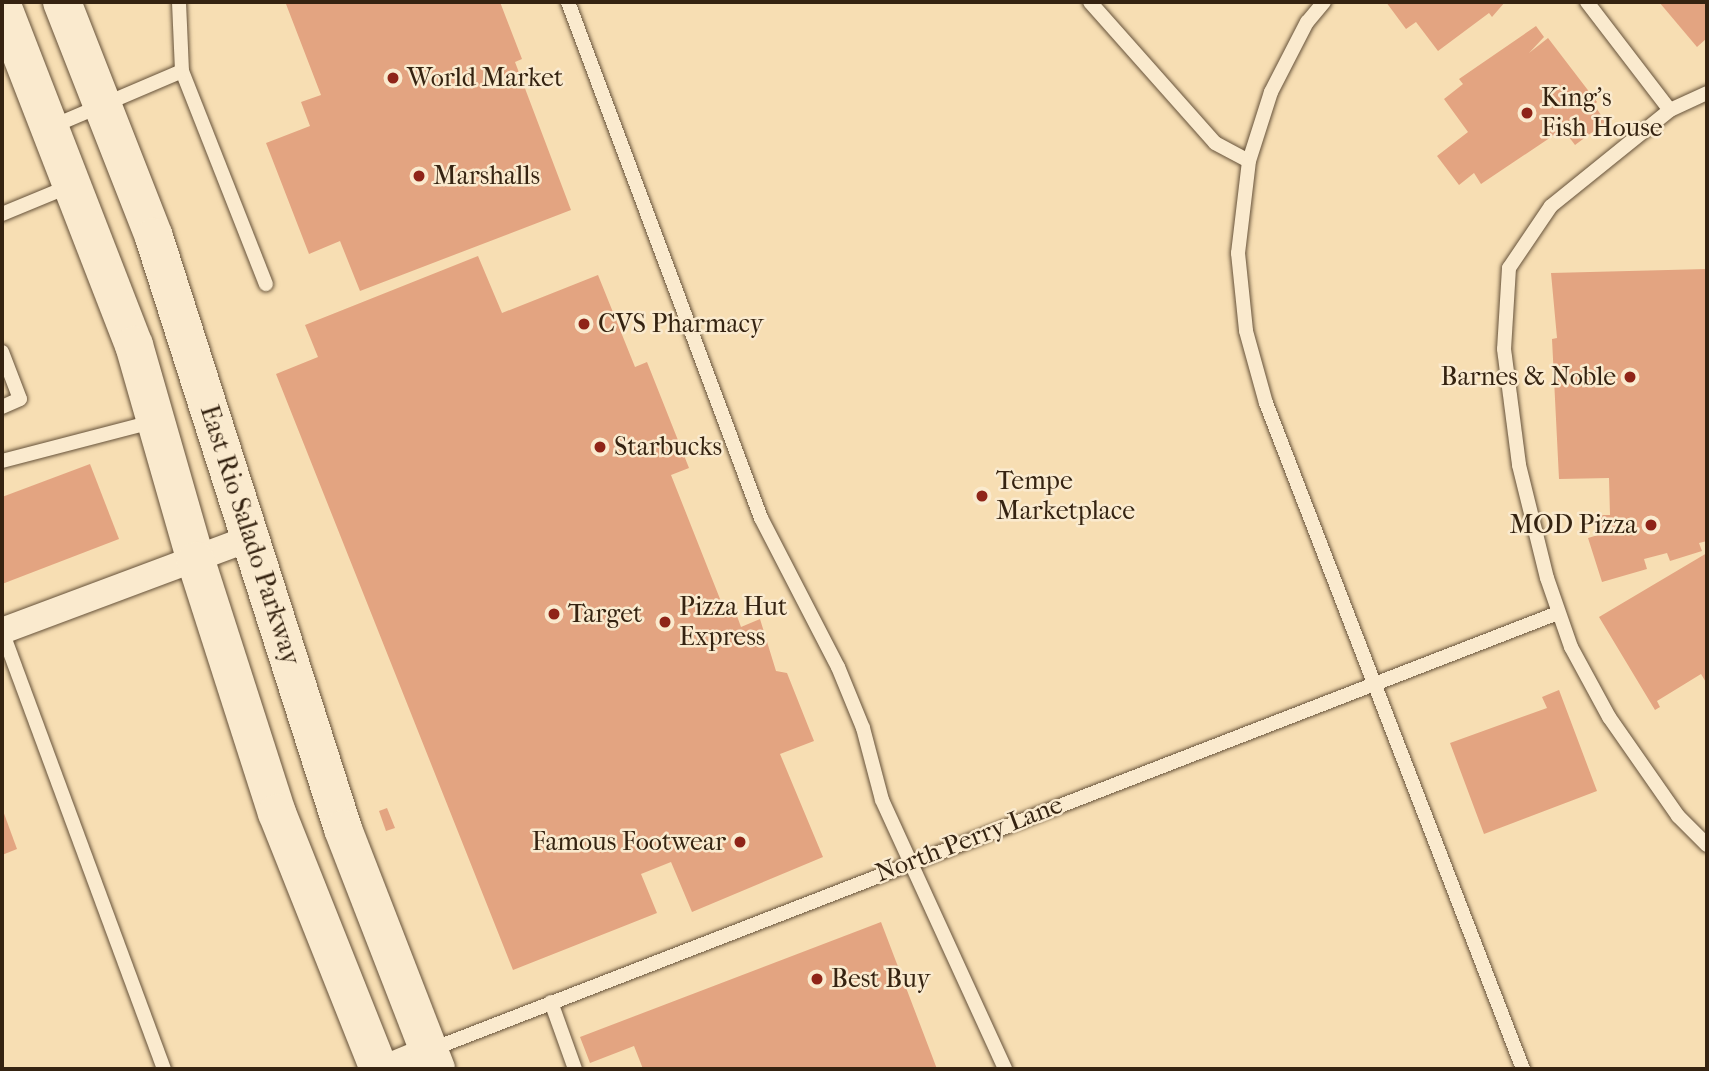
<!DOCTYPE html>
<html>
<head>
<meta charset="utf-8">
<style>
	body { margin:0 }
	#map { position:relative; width:1709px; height:1071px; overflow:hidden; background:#f7deb3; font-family:"IM FELL French Canon",serif }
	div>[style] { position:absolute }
	.building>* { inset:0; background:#e3a481 }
	.roads { filter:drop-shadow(0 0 2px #66523a) drop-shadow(0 0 2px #66523a) }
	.lane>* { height:14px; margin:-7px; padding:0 7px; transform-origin:7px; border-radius:7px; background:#faeace }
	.street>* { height:26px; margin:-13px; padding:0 13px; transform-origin:13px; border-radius:13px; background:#faeace }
	.secondary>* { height:38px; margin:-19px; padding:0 19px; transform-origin:19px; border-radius:19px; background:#faeace }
	.dots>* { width:19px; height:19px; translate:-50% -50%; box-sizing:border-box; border:4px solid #faeace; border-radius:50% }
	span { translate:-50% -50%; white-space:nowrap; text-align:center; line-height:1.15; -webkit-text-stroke:5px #faeace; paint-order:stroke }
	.poi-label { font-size:26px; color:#352311 }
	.left { translate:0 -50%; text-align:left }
	.right { translate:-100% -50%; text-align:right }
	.street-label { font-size:26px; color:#352311 }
	.frame { position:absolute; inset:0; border:4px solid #352311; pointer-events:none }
</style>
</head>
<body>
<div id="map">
	<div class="building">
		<div style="clip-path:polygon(292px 2px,500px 2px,522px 59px,515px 62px,571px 210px,360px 291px,340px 241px,309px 254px,266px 143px,310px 126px,301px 102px,321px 95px,286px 4px)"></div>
		<div style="clip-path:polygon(1386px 2px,1505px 2px,1492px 17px,1489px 13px,1438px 51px,1416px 22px,1406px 29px)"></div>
		<div style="clip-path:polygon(1659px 2px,1707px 2px,1707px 38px,1697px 47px)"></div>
		<div style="clip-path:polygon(1536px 26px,1544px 37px,1529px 53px,1548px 38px,1597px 102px,1594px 105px,1606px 122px,1575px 145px,1563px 129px,1481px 184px,1474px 173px,1459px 185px,1437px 156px,1468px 132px,1444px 99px,1463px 84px,1459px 79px)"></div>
		<div style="clip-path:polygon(478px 256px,502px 313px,598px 275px,635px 367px,647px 362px,689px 468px,671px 475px,724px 609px,733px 605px,741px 627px,760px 619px,776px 671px,787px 673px,814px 741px,780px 754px,823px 857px,692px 912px,671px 862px,641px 874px,657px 913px,513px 970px,276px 374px,318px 357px,305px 325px)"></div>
		<div style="clip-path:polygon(1707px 269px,1707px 541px,1699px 543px,1702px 551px,1670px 561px,1667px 553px,1644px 559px,1647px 569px,1602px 582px,1588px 538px,1598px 535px,1591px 515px,1610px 515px,1609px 478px,1559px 479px,1552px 339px,1557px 338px,1551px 273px)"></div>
		<div style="clip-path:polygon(90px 464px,119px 539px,2px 584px,2px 497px)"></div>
		<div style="clip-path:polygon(1707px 553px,1707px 684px,1701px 674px,1657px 701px,1660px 707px,1655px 710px,1599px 617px)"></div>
		<div style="clip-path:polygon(1559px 690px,1597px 791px,1484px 834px,1450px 743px,1547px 708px,1542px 697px)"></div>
		<div style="clip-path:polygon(2px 808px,17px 849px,2px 855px)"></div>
		<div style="clip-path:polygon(387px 808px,395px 828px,386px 831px,379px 811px)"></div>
		<div style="clip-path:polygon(881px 922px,937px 1069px,643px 1069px,634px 1046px,590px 1063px,580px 1037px)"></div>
	</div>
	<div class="roads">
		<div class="lane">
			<div style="left:568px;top:2px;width:551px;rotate:69.49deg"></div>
			<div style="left:761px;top:518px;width:168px;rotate:62.7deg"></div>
			<div style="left:838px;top:667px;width:66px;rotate:67.7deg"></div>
			<div style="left:863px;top:728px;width:74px;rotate:75.2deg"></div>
			<div style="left:882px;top:800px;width:296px;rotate:65.4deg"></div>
			<div style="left:1090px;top:2px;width:188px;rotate:48.4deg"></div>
			<div style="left:1215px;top:143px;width:38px;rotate:28deg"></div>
			<div style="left:1324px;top:2px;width:26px;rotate:130deg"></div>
			<div style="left:1307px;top:22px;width:79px;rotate:117.2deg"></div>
			<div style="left:1271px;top:92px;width:72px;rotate:107.7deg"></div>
			<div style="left:1249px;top:161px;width:93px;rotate:96.8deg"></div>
			<div style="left:1238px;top:253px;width:78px;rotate:84.1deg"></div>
			<div style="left:1246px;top:331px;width:75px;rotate:74.5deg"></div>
			<div style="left:1266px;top:403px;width:714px;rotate:68.9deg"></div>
			<div style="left:1587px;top:2px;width:136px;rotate:52.5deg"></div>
			<div style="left:182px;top:71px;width:229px;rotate:68.5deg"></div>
			<div style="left:1707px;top:93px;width:41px;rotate:155.3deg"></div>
			<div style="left:1670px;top:110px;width:153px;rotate:141.1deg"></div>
			<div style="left:1551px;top:206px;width:75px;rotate:124.1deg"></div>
			<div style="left:1509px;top:268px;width:81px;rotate:93.5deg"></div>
			<div style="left:1504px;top:349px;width:117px;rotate:82.6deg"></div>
			<div style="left:1519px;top:465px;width:116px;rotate:76.1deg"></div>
			<div style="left:1547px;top:578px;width:73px;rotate:70.8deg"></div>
			<div style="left:1571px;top:647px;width:80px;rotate:61.5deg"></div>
			<div style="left:1609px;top:717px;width:121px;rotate:55.1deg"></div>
			<div style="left:1678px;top:816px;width:41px;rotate:45deg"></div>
			<div style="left:51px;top:127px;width:142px;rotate:-23.1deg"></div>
			<div style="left:182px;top:71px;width:69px;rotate:-92.5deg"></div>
			<div style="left:2px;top:214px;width:76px;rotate:-22.5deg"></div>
			<div style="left:2px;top:352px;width:50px;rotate:69deg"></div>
			<div style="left:20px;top:399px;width:20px;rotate:156deg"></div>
			<div style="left:2px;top:461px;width:159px;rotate:-14.6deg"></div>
			<div style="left:2px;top:631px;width:467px;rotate:69.7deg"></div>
			<div style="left:551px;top:1002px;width:71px;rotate:70.3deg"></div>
			<div style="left:430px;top:1050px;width:1210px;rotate:-21.18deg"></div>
		</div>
		<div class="street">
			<div style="left:2px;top:631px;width:266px;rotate:-20.5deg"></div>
			<div style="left:382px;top:1069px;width:50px;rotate:-22.4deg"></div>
		</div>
		<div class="secondary">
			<div style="left:62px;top:2px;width:252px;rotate:68.6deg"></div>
			<div style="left:154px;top:237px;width:621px;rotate:72.29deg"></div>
			<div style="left:343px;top:829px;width:257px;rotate:68.8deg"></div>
			<div style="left:2px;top:5px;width:365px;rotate:68.8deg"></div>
			<div style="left:134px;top:345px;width:225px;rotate:74deg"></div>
			<div style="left:196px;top:561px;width:265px;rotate:72.2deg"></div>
			<div style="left:277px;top:813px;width:276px;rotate:68.3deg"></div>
		</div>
	</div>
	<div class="dots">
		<div style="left:393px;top:78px;background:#8f2418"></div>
		<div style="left:1527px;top:113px;background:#8f2418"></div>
		<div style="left:419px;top:176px;background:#8f2418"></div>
		<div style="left:584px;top:324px;background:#8f2418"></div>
		<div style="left:1630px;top:377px;background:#8f2418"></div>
		<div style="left:600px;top:447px;background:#8f2418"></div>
		<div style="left:982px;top:496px;background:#8f2418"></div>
		<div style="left:1651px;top:525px;background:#8f2418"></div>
		<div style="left:554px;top:614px;background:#8f2418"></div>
		<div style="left:665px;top:622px;background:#8f2418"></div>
		<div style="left:740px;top:842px;background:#8f2418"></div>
		<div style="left:817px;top:979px;background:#8f2418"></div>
	</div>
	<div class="poi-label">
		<span class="left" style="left:407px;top:78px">World Market</span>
		<span class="left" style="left:1541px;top:113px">King's<br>Fish House</span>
		<span class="left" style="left:433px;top:176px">Marshalls</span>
		<span class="left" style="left:598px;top:324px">CVS Pharmacy</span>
		<span class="right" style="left:1616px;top:377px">Barnes &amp; Noble</span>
		<span class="left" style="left:614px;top:447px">Starbucks</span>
		<span class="left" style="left:996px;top:496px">Tempe<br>Marketplace</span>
		<span class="right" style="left:1637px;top:525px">MOD Pizza</span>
		<span class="left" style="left:679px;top:622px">Pizza Hut<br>Express</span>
		<span class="left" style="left:568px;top:614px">Target</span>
		<span class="right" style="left:726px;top:842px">Famous Footwear</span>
		<span class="left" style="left:831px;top:979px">Best Buy</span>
	</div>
	<div class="street-label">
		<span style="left:250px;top:535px;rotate:72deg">East Rio Salado Parkway</span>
		<span style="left:969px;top:839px;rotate:-21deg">North Perry Lane</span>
	</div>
	<div class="frame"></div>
</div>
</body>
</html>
